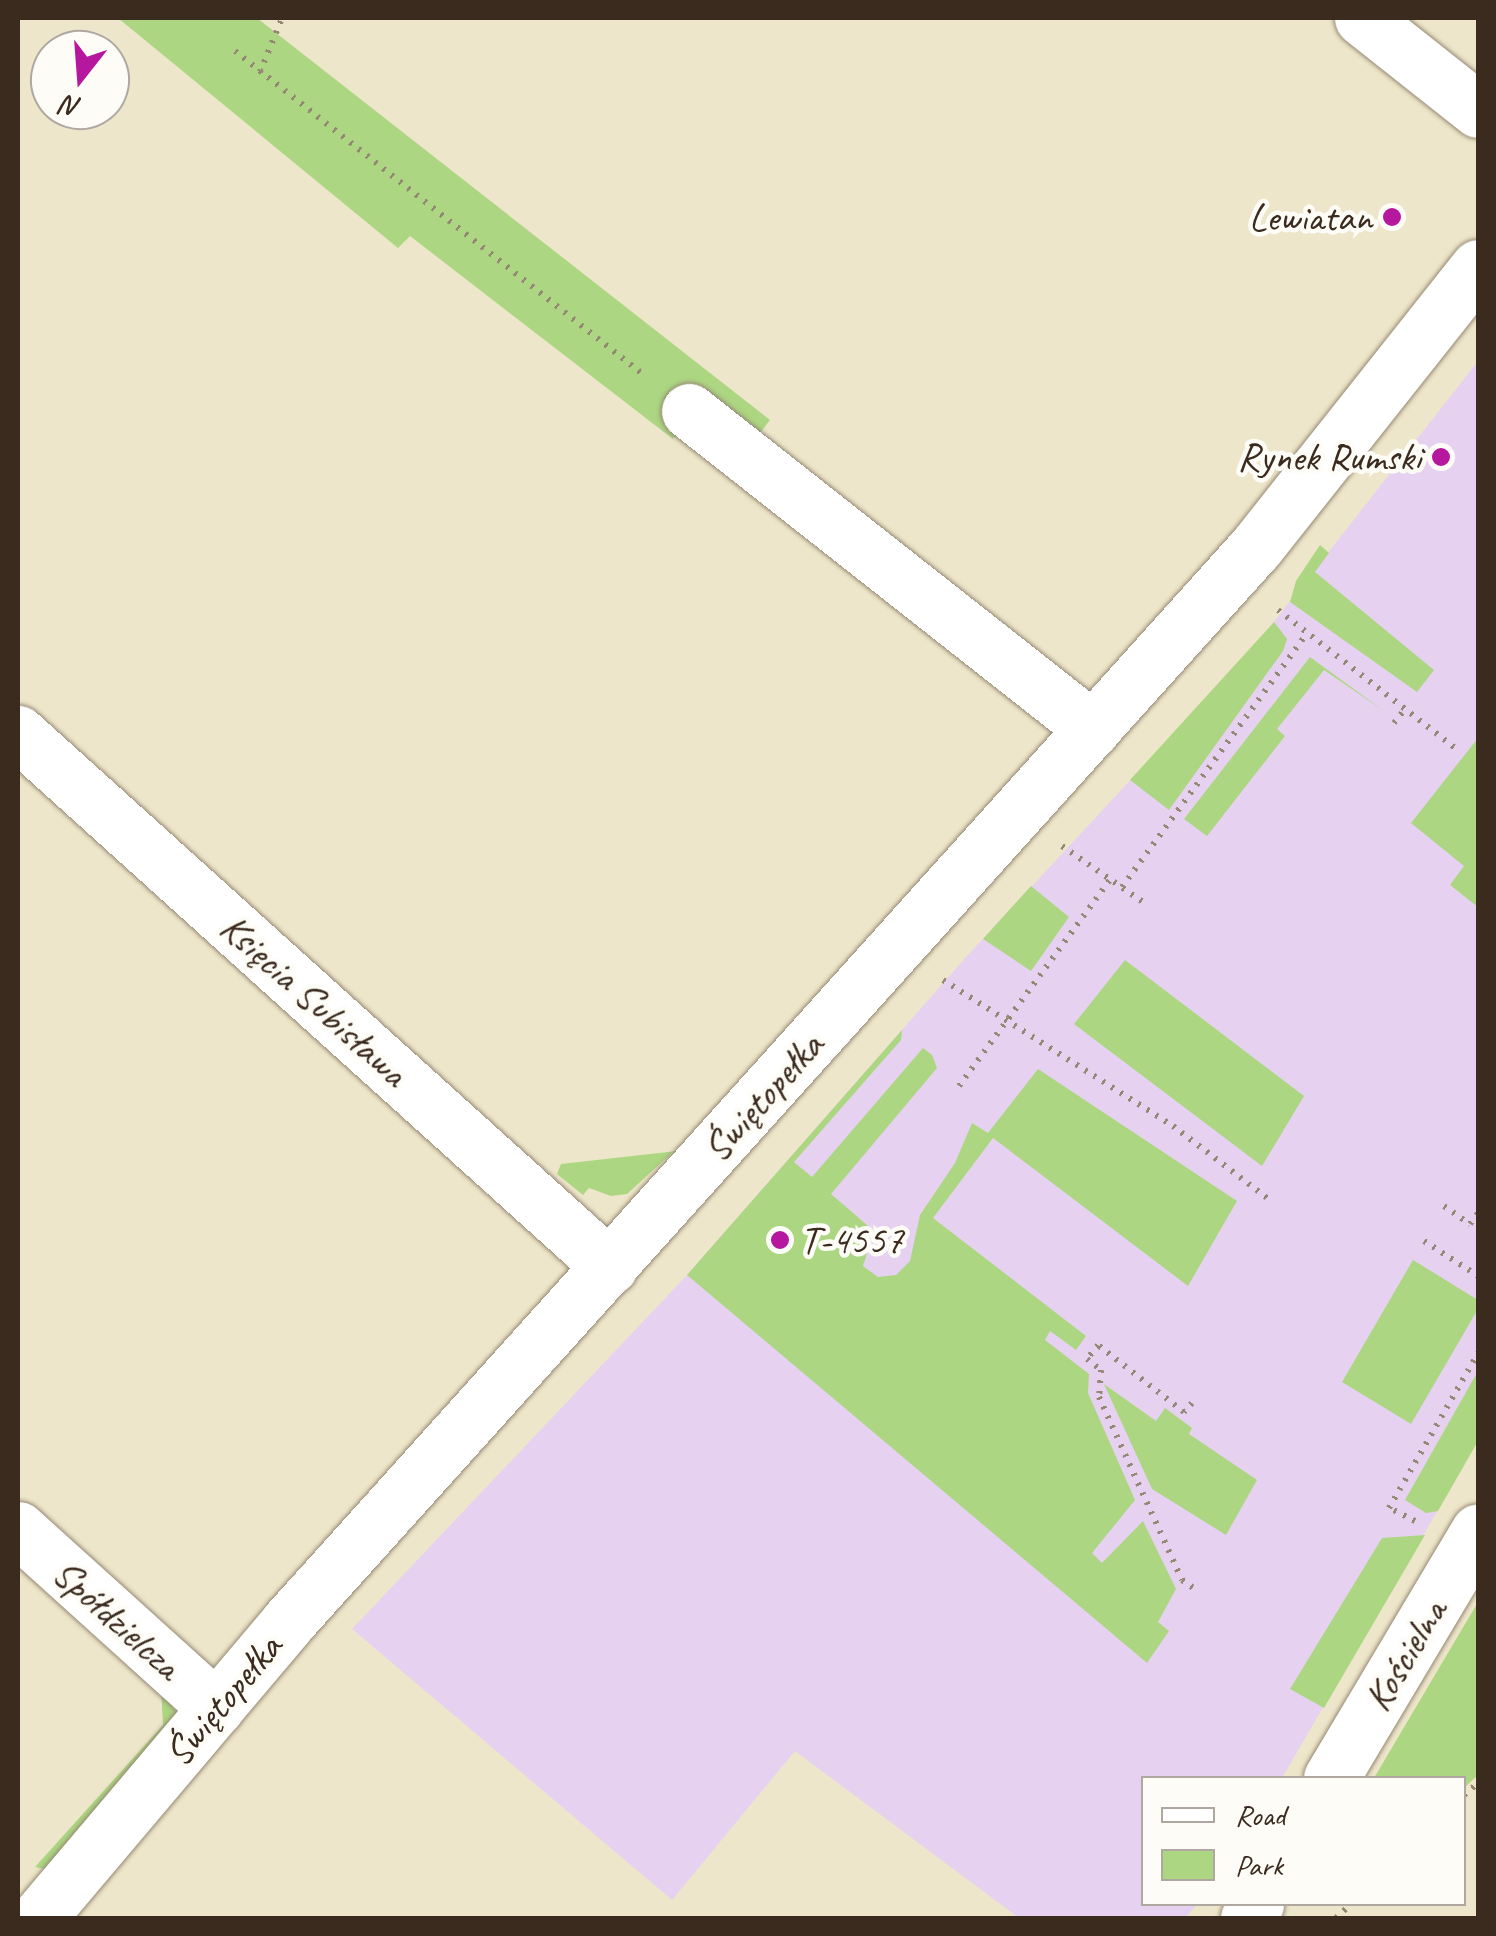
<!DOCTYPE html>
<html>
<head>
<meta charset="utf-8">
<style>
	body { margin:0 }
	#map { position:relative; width:1496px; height:1936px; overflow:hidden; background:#eee6ca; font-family:Caveat,sans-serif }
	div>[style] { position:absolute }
	.built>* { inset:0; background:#e6d2f0 }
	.green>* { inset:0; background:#acd681 }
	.path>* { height:6px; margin-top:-3px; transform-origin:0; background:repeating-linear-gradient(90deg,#948874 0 2.5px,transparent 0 10.5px) }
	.roads { filter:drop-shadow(0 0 2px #948874) drop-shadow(0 0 2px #948874) }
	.minor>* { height:55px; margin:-27.5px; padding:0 27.5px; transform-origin:27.5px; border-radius:27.5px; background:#fff }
	.dots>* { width:28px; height:28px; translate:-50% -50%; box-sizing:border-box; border:5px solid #fdfcf7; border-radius:50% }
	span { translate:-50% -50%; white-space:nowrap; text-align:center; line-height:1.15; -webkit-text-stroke:9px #fdfcf7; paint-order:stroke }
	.poi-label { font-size:40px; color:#3b2a1e }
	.right { translate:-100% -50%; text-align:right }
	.left { translate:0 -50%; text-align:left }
	.street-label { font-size:40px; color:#3b2a1e }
	.frame { position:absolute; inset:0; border:20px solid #3b2a1e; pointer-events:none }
	.legend { position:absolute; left:1141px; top:1776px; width:325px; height:130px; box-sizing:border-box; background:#fdfcf7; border:2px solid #afa8a0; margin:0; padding:12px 18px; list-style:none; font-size:30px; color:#3b2a1e }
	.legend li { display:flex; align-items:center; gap:20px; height:50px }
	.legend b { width:50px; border:2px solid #afa8a0 }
	.north { position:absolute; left:30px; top:30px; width:100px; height:100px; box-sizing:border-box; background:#fdfcf7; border:2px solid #afa8a0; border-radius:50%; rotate:197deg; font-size:28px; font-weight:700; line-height:40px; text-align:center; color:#3b2a1e }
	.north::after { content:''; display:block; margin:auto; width:35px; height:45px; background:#b5179e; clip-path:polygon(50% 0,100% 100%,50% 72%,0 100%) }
</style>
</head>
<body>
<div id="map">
	<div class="built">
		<div style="clip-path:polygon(1478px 361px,1478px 1441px,1282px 1778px,1144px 1778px,1144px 1904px,1197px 1904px,1185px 1918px,1019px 1918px,795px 1751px,672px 1900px,352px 1629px,687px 1275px,966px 957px,1255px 646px)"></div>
	</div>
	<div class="green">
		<div style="clip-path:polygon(118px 18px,257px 18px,770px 420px,754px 441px,684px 427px,673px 439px,410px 236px,398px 248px)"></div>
		<div style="clip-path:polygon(1320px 545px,1329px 553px,1315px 572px,1434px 670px,1417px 692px,1290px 602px,1296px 581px)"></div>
		<div style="clip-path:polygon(1274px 622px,1287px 639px,1283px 651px,1169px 810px,1130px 780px)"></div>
		<div style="clip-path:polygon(1310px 657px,1384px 711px,1324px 670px,1277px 729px,1285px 736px,1207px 836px,1184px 819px)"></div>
		<div style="clip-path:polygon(1478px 738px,1478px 907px,1450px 885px,1464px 866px,1411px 823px)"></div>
		<div style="clip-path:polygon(1031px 886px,1069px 917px,1031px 971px,983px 939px)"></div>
		<div style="clip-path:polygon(1125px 960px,1304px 1096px,1262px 1166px,1074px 1024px)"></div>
		<div style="clip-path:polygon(902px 1030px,901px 1040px,794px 1162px,812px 1177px,923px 1048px,932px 1055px,937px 1068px,831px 1194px,874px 1231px,863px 1266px,878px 1277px,896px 1275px,910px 1261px,920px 1215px,955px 1163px,972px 1123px,988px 1133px,1038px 1069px,1237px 1201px,1188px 1286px,993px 1138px,933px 1218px,1086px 1336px,1076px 1350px,1050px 1331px,1045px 1340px,1089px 1374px,1088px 1393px,1135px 1500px,1092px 1553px,1102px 1563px,1143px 1521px,1176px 1589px,1158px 1622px,1169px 1631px,1147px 1663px,687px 1275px)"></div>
		<div style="clip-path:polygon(686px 1150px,685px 1162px,673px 1152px,627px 1194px,611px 1196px,589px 1188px,583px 1195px,557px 1174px,561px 1164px)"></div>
		<div style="clip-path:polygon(1413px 1260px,1478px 1300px,1478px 1309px,1411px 1424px,1342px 1382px)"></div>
		<div style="clip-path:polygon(1478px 1371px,1478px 1441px,1438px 1511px,1426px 1513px,1405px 1500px)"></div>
		<div style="clip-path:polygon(1104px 1384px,1156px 1421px,1165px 1408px,1192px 1428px,1189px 1434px,1257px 1480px,1226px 1535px,1152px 1489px)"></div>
		<div style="clip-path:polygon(1425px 1535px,1324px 1708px,1290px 1689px,1382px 1538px)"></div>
		<div style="clip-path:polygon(1478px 1602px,1478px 1775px,1464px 1788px,1464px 1778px,1374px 1778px)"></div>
		<div style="clip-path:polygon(161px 1688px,181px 1720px,45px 1869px,35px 1867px,163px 1725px)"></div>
	</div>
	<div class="path">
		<div style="left:235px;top:51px;width:523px;rotate:38.4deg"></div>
		<div style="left:260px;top:72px;width:58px;rotate:-67.8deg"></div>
		<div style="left:1278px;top:610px;width:228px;rotate:37.9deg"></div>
		<div style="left:1394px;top:723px;width:18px;rotate:-52deg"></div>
		<div style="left:1062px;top:846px;width:98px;rotate:34.7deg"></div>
		<div style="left:1122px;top:887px;width:314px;rotate:-53.9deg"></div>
		<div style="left:943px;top:980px;width:272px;rotate:32.4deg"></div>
		<div style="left:1173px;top:1126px;width:123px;rotate:37.4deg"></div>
		<div style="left:959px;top:1086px;width:255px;rotate:-53.8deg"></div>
		<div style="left:1444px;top:1206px;width:32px;rotate:35deg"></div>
		<div style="left:1470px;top:1224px;width:14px;rotate:-54deg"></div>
		<div style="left:1424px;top:1241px;width:64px;rotate:32.9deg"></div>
		<div style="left:1192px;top:1403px;width:12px;rotate:132deg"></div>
		<div style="left:1184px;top:1412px;width:109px;rotate:-142.1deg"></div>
		<div style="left:1098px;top:1345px;width:18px;rotate:128deg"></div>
		<div style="left:1087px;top:1359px;width:18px;rotate:38deg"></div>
		<div style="left:1101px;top:1370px;width:27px;rotate:94deg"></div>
		<div style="left:1099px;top:1397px;width:201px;rotate:65.6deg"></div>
		<div style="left:1182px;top:1580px;width:16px;rotate:35deg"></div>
		<div style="left:1415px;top:1521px;width:29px;rotate:-153deg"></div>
		<div style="left:1389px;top:1508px;width:179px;rotate:-60.1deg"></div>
		<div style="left:1464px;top:1795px;width:18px;rotate:-41deg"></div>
		<div style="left:1336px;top:1918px;width:21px;rotate:-43deg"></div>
	</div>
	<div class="roads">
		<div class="minor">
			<div style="left:1362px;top:18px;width:148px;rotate:38.4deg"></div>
			<div style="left:689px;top:411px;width:514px;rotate:38.21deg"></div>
			<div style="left:18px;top:733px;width:797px;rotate:42.05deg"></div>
			<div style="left:18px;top:1529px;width:267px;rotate:42.1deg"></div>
			<div style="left:1331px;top:1778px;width:287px;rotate:-59.2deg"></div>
			<div style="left:38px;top:1918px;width:387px;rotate:-49.8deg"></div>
			<div style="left:288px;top:1622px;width:1447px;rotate:-48deg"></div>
			<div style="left:1256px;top:547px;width:357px;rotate:-51.6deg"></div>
			<div style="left:1248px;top:1918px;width:16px;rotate:-60deg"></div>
		</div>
	</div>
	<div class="dots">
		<div style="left:1392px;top:217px;background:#b5179e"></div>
		<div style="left:1441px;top:457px;background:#b5179e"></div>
		<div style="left:780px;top:1240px;background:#b5179e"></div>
	</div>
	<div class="poi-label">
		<span class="right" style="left:1372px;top:217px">Lewiatan</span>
		<span class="right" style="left:1421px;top:457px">Rynek Rumski</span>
		<span class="left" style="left:800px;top:1240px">T-4557</span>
	</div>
	<div class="street-label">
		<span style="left:314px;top:1000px;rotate:42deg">Księcia Subisława</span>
		<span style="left:763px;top:1097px;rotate:-48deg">Świętopełka</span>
		<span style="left:117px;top:1619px;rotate:42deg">Spółdzielcza</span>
		<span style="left:1405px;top:1655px;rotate:-59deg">Kościelna</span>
		<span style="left:223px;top:1700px;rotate:-50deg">Świętopełka</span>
	</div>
	<div class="frame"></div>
	<ul class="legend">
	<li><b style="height:12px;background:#fff"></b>Road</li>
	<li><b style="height:28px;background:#acd681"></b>Park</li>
	</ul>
	<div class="north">N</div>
</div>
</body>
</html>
